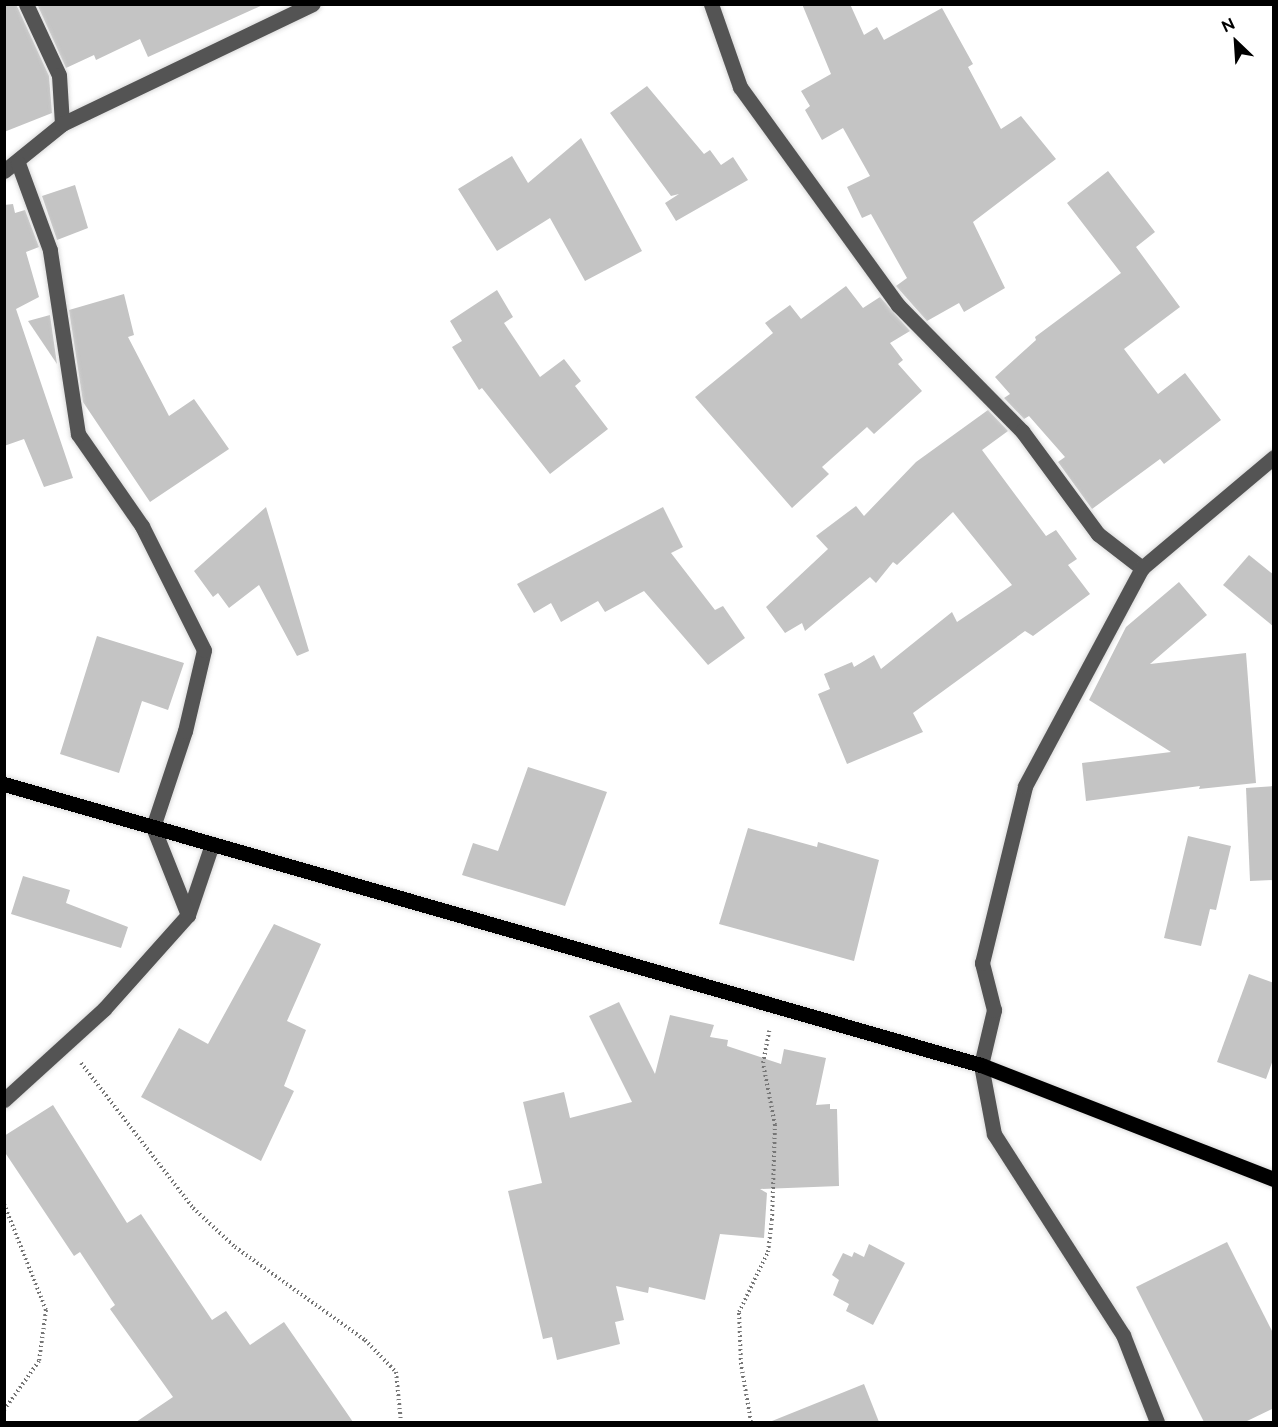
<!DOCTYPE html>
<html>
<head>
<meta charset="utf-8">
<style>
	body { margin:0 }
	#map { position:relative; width:1278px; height:1427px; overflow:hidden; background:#fff; font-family:Raleway,sans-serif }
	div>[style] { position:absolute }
	.building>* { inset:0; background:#c4c4c4 }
	.path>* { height:4px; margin-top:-2px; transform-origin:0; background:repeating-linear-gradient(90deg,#767676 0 1.5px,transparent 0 4.5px) }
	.roads { filter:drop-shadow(0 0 2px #dbdbdb) drop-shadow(0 0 2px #dbdbdb) }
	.minor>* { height:15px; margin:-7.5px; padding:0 7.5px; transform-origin:7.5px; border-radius:7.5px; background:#545454 }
	.major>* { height:15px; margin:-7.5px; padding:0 7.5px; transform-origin:7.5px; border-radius:7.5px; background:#000 }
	span { translate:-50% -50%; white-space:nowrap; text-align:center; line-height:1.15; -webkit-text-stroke:4.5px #fff; paint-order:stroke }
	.frame { position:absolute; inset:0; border:6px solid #000; pointer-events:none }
	.north { position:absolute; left:1206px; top:12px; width:60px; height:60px; -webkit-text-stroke:4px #fff; paint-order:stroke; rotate:335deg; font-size:16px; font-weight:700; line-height:24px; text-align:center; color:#000 }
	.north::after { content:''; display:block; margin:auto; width:21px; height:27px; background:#000; clip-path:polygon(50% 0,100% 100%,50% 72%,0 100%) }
</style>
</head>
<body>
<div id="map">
	<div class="building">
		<div style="clip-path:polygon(4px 4px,16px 4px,49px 76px,52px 113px,4px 132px)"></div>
		<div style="clip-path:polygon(37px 4px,265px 4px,148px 57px,140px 39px,96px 60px,94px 55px,66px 68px)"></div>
		<div style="clip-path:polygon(802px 4px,850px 4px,864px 35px,877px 27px,884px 40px,942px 8px,973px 64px,968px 67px,1001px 129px,1021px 116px,1056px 159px,973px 222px,1005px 288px,964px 312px,959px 303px,927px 321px,896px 286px,907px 278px,871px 214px,862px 218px,847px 187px,870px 176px,843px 128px,822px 140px,805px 110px,810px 106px,801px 91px,831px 74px)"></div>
		<div style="clip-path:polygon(647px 86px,704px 154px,710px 150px,721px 165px,733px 157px,748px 180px,676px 221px,665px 203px,679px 194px,671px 196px,610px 113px)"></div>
		<div style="clip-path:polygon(581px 138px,642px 251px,585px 281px,550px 218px,497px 251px,458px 189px,512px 156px,528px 183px)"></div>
		<div style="clip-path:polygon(1108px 171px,1155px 232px,1136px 247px,1180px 307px,1124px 349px,1158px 394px,1185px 373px,1221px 420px,1164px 464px,1160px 459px,1092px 509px,1058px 462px,1065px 457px,1029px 416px,1024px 419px,1004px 398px,1010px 394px,995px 377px,1036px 340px,1035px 337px,1121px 273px,1067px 203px)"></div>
		<div style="clip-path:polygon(75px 185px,88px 228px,57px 240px,42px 196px)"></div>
		<div style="clip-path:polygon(13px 204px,15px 213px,25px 210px,39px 247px,26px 252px,39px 297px,16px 309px,73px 478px,44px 487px,24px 439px,4px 446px,4px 205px)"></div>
		<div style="clip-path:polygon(846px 286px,863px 308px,880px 297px,910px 331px,890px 343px,903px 360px,898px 364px,922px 391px,874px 434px,867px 427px,822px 467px,829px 474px,792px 508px,695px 397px,773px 333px,765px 323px,790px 305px,801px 319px)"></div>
		<div style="clip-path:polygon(497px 290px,513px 317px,504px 323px,540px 377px,564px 359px,581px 381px,575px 386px,608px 429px,550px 474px,482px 388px,479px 390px,452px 347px,462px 341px,450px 321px)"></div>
		<div style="clip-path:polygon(124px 294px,134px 335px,128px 337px,169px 416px,194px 399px,229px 449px,150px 502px,83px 402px,69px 310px)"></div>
		<div style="clip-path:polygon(50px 315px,57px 364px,28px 321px)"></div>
		<div style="clip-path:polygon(988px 410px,1008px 431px,982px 450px,1046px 536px,1056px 530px,1077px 559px,1068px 565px,1090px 594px,1033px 636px,1025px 631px,913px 713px,923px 732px,847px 764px,818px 694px,830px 689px,824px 674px,852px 662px,854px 667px,874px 655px,881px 669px,952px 612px,957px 622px,1012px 585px,953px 512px,897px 565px,893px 562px,876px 583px,870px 577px,805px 631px,802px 623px,785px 633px,766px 607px,828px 549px,816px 536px,856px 506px,864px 516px,916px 462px)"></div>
		<div style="clip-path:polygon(266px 507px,309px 651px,297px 656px,259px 585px,229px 608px,218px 593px,213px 597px,194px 571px)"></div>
		<div style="clip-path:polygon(663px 507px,683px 547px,671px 553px,715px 610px,723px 606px,745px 638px,708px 665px,644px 591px,605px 612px,598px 601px,561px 622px,551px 603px,534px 613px,517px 584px)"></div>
		<div style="clip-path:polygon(1249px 555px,1274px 575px,1274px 627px,1223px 585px)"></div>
		<div style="clip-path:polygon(1179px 582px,1207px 615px,1150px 664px,1246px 653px,1256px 783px,1199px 789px,1200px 786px,1086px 801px,1082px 763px,1171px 752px,1089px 700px,1126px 627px)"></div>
		<div style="clip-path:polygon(97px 636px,184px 663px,168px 710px,142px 701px,119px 773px,60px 754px)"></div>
		<div style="clip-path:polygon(528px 767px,607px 792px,565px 906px,462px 875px,473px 843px,498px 851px)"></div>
		<div style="clip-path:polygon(1274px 786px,1274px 880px,1250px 881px,1246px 788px)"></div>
		<div style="clip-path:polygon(748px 828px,817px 847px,818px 842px,879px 860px,854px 961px,719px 924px)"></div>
		<div style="clip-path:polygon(1188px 836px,1231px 846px,1216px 910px,1210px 909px,1201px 946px,1164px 938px)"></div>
		<div style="clip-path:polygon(23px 876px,70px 890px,66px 903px,128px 927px,121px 948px,11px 914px)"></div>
		<div style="clip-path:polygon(274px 924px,321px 944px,287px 1021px,306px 1030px,284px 1086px,294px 1091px,261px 1161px,141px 1097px,179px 1028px,208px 1044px)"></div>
		<div style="clip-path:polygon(1249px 974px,1274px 983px,1274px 1057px,1266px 1079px,1217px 1062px)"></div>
		<div style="clip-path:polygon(619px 1002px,655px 1074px,670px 1015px,714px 1025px,710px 1037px,728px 1040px,727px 1046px,781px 1064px,784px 1049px,826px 1058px,816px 1105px,830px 1104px,830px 1109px,837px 1109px,839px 1186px,760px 1189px,767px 1193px,764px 1238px,720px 1234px,705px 1300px,649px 1287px,648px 1293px,616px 1286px,624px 1320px,615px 1322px,620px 1344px,557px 1360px,552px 1337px,543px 1339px,508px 1191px,542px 1183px,523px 1102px,564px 1092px,570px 1118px,632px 1102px,589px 1016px)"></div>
		<div style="clip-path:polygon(53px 1105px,127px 1223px,141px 1214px,212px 1320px,226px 1311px,250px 1345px,284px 1322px,353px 1422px,136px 1422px,173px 1397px,110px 1309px,115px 1305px,80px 1252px,74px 1256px,4px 1151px,4px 1136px)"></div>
		<div style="clip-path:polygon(1227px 1242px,1274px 1335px,1274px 1408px,1245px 1422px,1204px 1422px,1136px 1287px)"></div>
		<div style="clip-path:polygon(869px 1244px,905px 1263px,873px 1325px,846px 1311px,849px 1304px,833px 1295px,839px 1280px,832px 1275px,843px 1253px,852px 1257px,854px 1252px,864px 1257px)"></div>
		<div style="clip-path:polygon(864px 1384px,879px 1422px,772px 1422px,772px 1421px)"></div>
	</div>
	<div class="path">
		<div style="left:81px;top:1063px;width:183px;rotate:52.3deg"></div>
		<div style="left:193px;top:1208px;width:57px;rotate:42.9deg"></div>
		<div style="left:235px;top:1247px;width:160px;rotate:35.6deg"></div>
		<div style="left:365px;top:1340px;width:45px;rotate:45.9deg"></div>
		<div style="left:396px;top:1372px;width:50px;rotate:84.3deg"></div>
		<div style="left:4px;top:1204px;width:114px;rotate:68.4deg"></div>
		<div style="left:46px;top:1310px;width:51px;rotate:97.8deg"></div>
		<div style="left:39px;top:1361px;width:60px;rotate:125.5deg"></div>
		<div style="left:751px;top:1422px;width:59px;rotate:-99.8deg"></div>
		<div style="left:741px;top:1364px;width:52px;rotate:-92.2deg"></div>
		<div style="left:739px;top:1312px;width:67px;rotate:-64.2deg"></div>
		<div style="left:768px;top:1252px;width:32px;rotate:-83deg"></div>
		<div style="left:772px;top:1220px;width:95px;rotate:-88.2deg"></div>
		<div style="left:775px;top:1125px;width:63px;rotate:-101deg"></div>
		<div style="left:763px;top:1063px;width:33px;rotate:-79deg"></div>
	</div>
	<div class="roads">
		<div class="minor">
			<div style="left:26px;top:4px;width:78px;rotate:65.1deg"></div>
			<div style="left:59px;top:75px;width:49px;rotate:86.5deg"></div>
			<div style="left:711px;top:4px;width:88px;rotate:70.7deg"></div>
			<div style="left:740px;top:87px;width:269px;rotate:54.1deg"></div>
			<div style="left:898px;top:305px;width:177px;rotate:45.5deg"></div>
			<div style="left:1022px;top:431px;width:128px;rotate:53.6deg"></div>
			<div style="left:1098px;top:534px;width:56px;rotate:37.7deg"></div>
			<div style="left:4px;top:171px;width:75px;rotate:-39deg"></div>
			<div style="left:62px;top:124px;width:278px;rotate:-25.6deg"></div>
			<div style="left:188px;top:915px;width:75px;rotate:-71.3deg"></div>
			<div style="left:4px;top:1100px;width:135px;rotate:-42.3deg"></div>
			<div style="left:104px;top:1009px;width:126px;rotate:-48.2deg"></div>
			<div style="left:188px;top:915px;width:95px;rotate:-111.7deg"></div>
			<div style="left:153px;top:827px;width:101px;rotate:-71.6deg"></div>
			<div style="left:185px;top:731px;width:83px;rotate:-76.8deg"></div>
			<div style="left:204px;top:650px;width:139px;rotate:-116.6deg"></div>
			<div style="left:142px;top:526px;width:112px;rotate:-124.8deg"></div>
			<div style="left:78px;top:434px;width:186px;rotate:-98.7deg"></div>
			<div style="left:50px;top:250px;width:93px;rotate:-110.2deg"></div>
			<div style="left:1157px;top:1422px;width:93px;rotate:-111.3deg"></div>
			<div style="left:1123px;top:1335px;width:239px;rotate:-122.7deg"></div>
			<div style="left:994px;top:1134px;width:70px;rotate:-100.7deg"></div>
			<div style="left:981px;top:1065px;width:57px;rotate:-76.7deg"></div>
			<div style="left:994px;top:1010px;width:49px;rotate:-104.3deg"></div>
			<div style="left:982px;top:963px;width:182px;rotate:-76.3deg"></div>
			<div style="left:1025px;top:786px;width:247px;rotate:-61.8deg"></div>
			<div style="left:1142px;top:568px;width:172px;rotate:-40.1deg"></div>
		</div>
		<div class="major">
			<div style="left:4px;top:784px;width:1017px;rotate:16.05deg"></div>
			<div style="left:981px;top:1065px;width:314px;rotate:21.3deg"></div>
		</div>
	</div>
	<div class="frame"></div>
	<div class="north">N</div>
</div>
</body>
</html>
